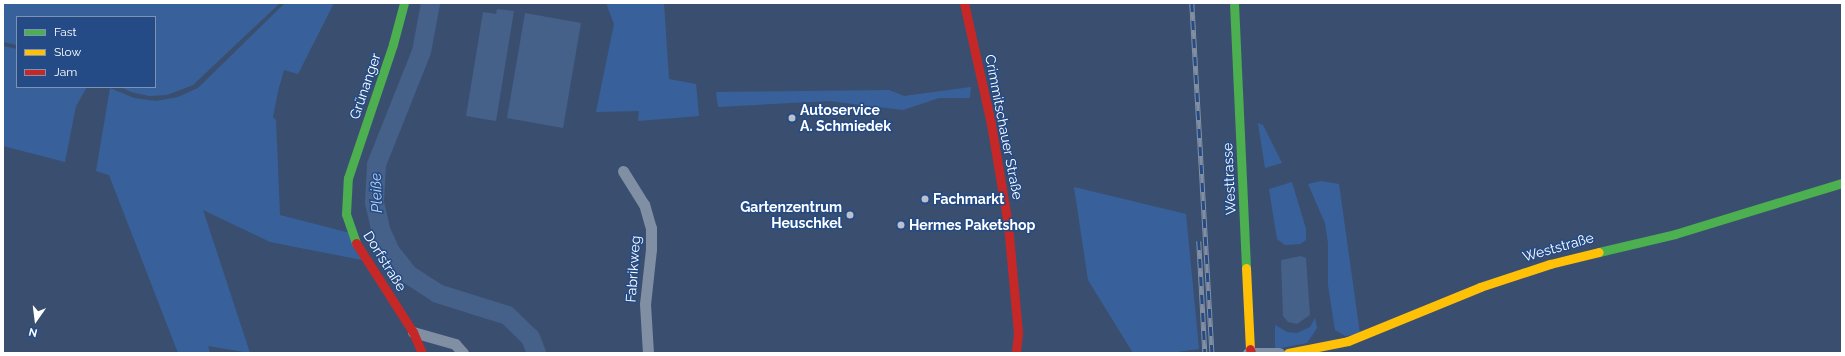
<!DOCTYPE html>
<html>
<head>
<meta charset="utf-8">
<style>
	body { margin:0 }
	#map { position:relative; width:1845px; height:356px; overflow:hidden; background:#3a4f6f; font-family:Raleway,sans-serif }
	div>[style] { position:absolute }
	.green>* { inset:0; background:#38619b }
	.water>* { inset:0; background:#456089 }
	.river>* { height:19px; margin:-9.5px; padding:0 9.5px; transform-origin:9.5px; border-radius:9.5px; background:#456089 }
	.street>* { height:11px; margin:-5.5px; padding:0 5.5px; transform-origin:5.5px; border-radius:5.5px; background:#818fa5 }
	.fast>* { height:9px; margin:-4.5px; padding:0 4.5px; transform-origin:4.5px; border-radius:4.5px; background:#4caf50 }
	.slow>* { height:9px; margin:-4.5px; padding:0 4.5px; transform-origin:4.5px; border-radius:4.5px; background:#ffc107 }
	.jam>* { height:9px; margin:-4.5px; padding:0 4.5px; transform-origin:4.5px; border-radius:4.5px; background:#c62828 }
	.rail>* { height:4.5px; margin-top:-2.25px; transform-origin:0; background:repeating-linear-gradient(90deg,#244b85 0 9px,#818fa4 0 18px); box-sizing:border-box; border-block:1px solid #818fa4 }
	.jam-bridge>* { height:9px; margin:-4.5px; padding:0 4.5px; transform-origin:4.5px; border-radius:4.5px; background:#c62828 }
	.dots>* { width:11px; height:11px; translate:-50% -50%; box-sizing:border-box; border:2px solid #244b85; border-radius:50% }
	span { translate:-50% -50%; white-space:nowrap; text-align:center; line-height:1.15; -webkit-text-stroke:3px #244b85; paint-order:stroke }
	.street-label { font-size:14px; color:#fff }
	.poi-label { font-size:14px; color:#fff; font-weight:700 }
	.left { translate:0 -50%; text-align:left }
	.right { translate:-100% -50%; text-align:right }
	.water-label { font-size:15px; color:#b9d0f0; font-style:italic }
	.frame { position:absolute; inset:0; border:4px solid #fff; pointer-events:none }
	.legend { position:absolute; left:16px; top:16px; width:140px; height:72px; box-sizing:border-box; background:#244b85; border:1px solid #7c93b6; margin:0; padding:5px 7px; list-style:none; font-size:12px; color:#fff }
	.legend li { display:flex; align-items:center; gap:8px; height:20px }
	.legend b { width:20px; border:1px solid #7c93b6 }
	.north { position:absolute; left:16px; top:300px; width:40px; height:40px; -webkit-text-stroke:3px #244b85; paint-order:stroke; rotate:194deg; font-size:11px; font-weight:700; line-height:16px; text-align:center; color:#fff }
	.north::after { content:''; display:block; margin:auto; width:14px; height:18px; background:#fff; clip-path:polygon(50% 0,100% 100%,50% 72%,0 100%) }
</style>
</head>
<body>
<div id="map">
	<div class="green">
		<div style="clip-path:polygon(3px 3px,280px 3px,193px 85px,167px 95px,149px 96px,131px 92px,121px 87px,155px 87px,155px 17px,17px 17px,17px 45px,3px 42px)"></div>
		<div style="clip-path:polygon(285px 3px,334px 3px,298px 74px,284px 70px,278px 91px,273px 117px,276px 120px,280px 215px,350px 233px,367px 261px,270px 242px,203px 210px,250px 353px,208px 346px,210px 353px,178px 353px,109px 175px,96px 171px,110px 88px,134px 98px,156px 101px,178px 97px,198px 88px)"></div>
		<div style="clip-path:polygon(606px 3px,664px 3px,669px 79px,696px 84px,699px 116px,638px 121px,639px 111px,596px 112px,614px 24px)"></div>
		<div style="clip-path:polygon(3px 46px,17px 49px,17px 87px,87px 87px,76px 106px,65px 162px,3px 146px)"></div>
		<div style="clip-path:polygon(971px 87px,970px 98px,939px 98px,903px 110px,829px 101px,718px 107px,716px 92px,889px 90px,904px 96px)"></div>
		<div style="clip-path:polygon(1258px 123px,1263px 125px,1282px 163px,1265px 168px)"></div>
		<div style="clip-path:polygon(1321px 181px,1339px 184px,1360px 334px,1345px 336px,1335px 330px,1328px 285px,1328px 243px,1325px 223px,1308px 184px)"></div>
		<div style="clip-path:polygon(1292px 182px,1306px 229px,1306px 240px,1300px 244px,1285px 245px,1277px 239px,1269px 189px)"></div>
		<div style="clip-path:polygon(1074px 187px,1186px 214px,1199px 349px,1169px 353px,1133px 353px,1088px 280px)"></div>
		<div style="clip-path:polygon(1315px 318px,1317px 328px,1307px 343px,1275px 349px,1275px 325px,1287px 332px,1297px 333px,1310px 327px)"></div>
	</div>
	<div class="water">
		<div style="clip-path:polygon(497px 9px,514px 11px,496px 121px,466px 116px,483px 12px,496px 14px)"></div>
		<div style="clip-path:polygon(525px 13px,581px 23px,563px 128px,507px 118px)"></div>
		<div style="clip-path:polygon(1301px 256px,1306px 258px,1310px 315px,1297px 324px,1288px 322px,1283px 316px,1281px 260px)"></div>
	</div>
	<div class="river">
		<div style="left:430px;top:3px;width:49px;rotate:100.6deg"></div>
		<div style="left:421px;top:51px;width:122px;rotate:111.7deg"></div>
		<div style="left:376px;top:164px;width:38px;rotate:93deg"></div>
		<div style="left:374px;top:202px;width:28px;rotate:77deg"></div>
		<div style="left:380px;top:229px;width:24px;rotate:66deg"></div>
		<div style="left:390px;top:251px;width:29px;rotate:52deg"></div>
		<div style="left:408px;top:274px;width:35px;rotate:33deg"></div>
		<div style="left:437px;top:293px;width:73px;rotate:17.4deg"></div>
		<div style="left:507px;top:315px;width:32px;rotate:44deg"></div>
		<div style="left:530px;top:337px;width:17px;rotate:69deg"></div>
	</div>
	<div class="street">
		<div style="left:623px;top:171px;width:39px;rotate:58deg"></div>
		<div style="left:644px;top:204px;width:25px;rotate:74deg"></div>
		<div style="left:651px;top:228px;width:21px;rotate:90deg"></div>
		<div style="left:651px;top:249px;width:55px;rotate:96.2deg"></div>
		<div style="left:645px;top:304px;width:49px;rotate:86.5deg"></div>
		<div style="left:413px;top:332px;width:44px;rotate:15.9deg"></div>
		<div style="left:455px;top:344px;width:12px;rotate:48deg"></div>
		<div style="left:1248px;top:353px;width:31px"></div>
	</div>
	<div class="fast">
		<div style="left:1234px;top:3px;width:265px;rotate:87.4deg"></div>
		<div style="left:356px;top:243px;width:31px;rotate:-109deg"></div>
		<div style="left:346px;top:214px;width:36px;rotate:-87deg"></div>
		<div style="left:348px;top:178px;width:141px;rotate:-71.4deg"></div>
		<div style="left:393px;top:44px;width:42px;rotate:-75deg"></div>
		<div style="left:1599px;top:252px;width:78px;rotate:-13.3deg"></div>
		<div style="left:1675px;top:234px;width:175px;rotate:-17deg"></div>
	</div>
	<div class="slow">
		<div style="left:1246px;top:268px;width:81px;rotate:87.2deg"></div>
		<div style="left:1288px;top:353px;width:61px;rotate:-11.3deg"></div>
		<div style="left:1348px;top:341px;width:143px;rotate:-22.2deg"></div>
		<div style="left:1480px;top:287px;width:74px;rotate:-18.2deg"></div>
		<div style="left:1550px;top:264px;width:50px;rotate:-13.8deg"></div>
	</div>
	<div class="jam">
		<div style="left:964px;top:3px;width:124px;rotate:77.4deg"></div>
		<div style="left:991px;top:124px;width:102px;rotate:80.4deg"></div>
		<div style="left:1008px;top:225px;width:108px;rotate:84.7deg"></div>
		<div style="left:1018px;top:333px;width:20px;rotate:96deg"></div>
		<div style="left:356px;top:243px;width:106px;rotate:57.4deg"></div>
		<div style="left:413px;top:332px;width:23px;rotate:67deg"></div>
	</div>
	<div class="rail">
		<div style="left:1192px;top:3px;width:351px;rotate:86.7deg"></div>
		<div style="left:1199px;top:241px;width:112px;rotate:86.9deg"></div>
	</div>
	<div class="jam-bridge">
		<div style="left:1250px;top:349px;width:4px;rotate:76deg"></div>
	</div>
	<div class="dots">
		<div style="left:792px;top:118px;background:#bac1cd"></div>
		<div style="left:925px;top:199px;background:#bac1cd"></div>
		<div style="left:850px;top:215px;background:#bac1cd"></div>
		<div style="left:901px;top:225px;background:#bac1cd"></div>
	</div>
	<div class="street-label">
		<span style="left:365px;top:86px;rotate:-71deg">Grünanger</span>
		<span style="left:1004px;top:127px;rotate:79deg">Crimmitschauer Straße</span>
		<span style="left:1229px;top:179px;rotate:-93deg">Westtrasse</span>
		<span style="left:1558px;top:247px;rotate:-16deg">Weststraße</span>
		<span style="left:385px;top:261px;rotate:58deg">Dorfstraße</span>
		<span style="left:633px;top:269px;rotate:-86deg">Fabrikweg</span>
	</div>
	<div class="poi-label">
		<span class="left" style="left:800px;top:118px">Autoservice<br>A. Schmiedek</span>
		<span class="left" style="left:933px;top:199px">Fachmarkt</span>
		<span class="right" style="left:842px;top:215px">Gartenzentrum<br>Heuschkel</span>
		<span class="left" style="left:909px;top:225px">Hermes Paketshop</span>
	</div>
	<div class="water-label">
		<span style="left:377px;top:193px;rotate:-92deg">Pleiße</span>
	</div>
	<div class="frame"></div>
	<ul class="legend">
	<li><b style="height:5px;background:#4caf50"></b>Fast</li>
	<li><b style="height:5px;background:#ffc107"></b>Slow</li>
	<li><b style="height:5px;background:#c62828"></b>Jam</li>
	</ul>
	<div class="north">N</div>
</div>
</body>
</html>
